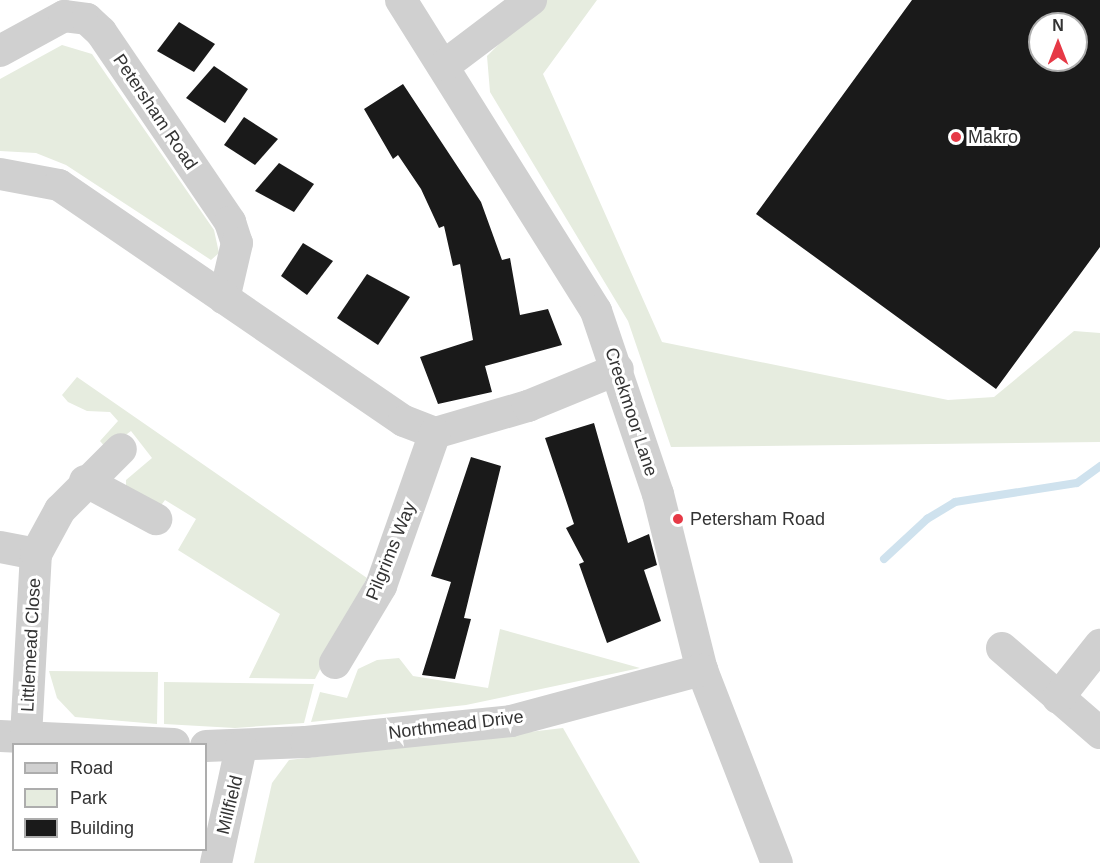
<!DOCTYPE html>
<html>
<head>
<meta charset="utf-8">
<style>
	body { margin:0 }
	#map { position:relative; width:1100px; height:863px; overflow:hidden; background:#fff; font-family:Arial,sans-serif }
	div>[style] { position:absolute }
	.green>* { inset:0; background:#e6ecdf }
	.stream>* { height:8px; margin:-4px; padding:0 4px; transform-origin:4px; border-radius:4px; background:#cfe2ee }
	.building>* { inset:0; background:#1a1a1a }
	.minor>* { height:32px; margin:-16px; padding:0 16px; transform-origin:16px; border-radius:16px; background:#d0d0d0 }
	.dots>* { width:16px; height:16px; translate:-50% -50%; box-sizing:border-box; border:3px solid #fff; border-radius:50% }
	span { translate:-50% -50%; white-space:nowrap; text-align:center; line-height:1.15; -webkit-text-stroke:6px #fff; paint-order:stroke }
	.street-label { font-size:18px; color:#333 }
	.poi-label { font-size:18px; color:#333 }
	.left { translate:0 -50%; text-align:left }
	.legend { position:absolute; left:12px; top:743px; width:195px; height:108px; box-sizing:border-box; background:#fff; border:2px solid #adadad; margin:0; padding:8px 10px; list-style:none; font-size:18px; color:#333 }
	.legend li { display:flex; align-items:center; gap:12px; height:30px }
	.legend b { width:30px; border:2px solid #adadad }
	.north { position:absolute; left:1028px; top:12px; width:60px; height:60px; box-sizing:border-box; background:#fff; border:2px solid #adadad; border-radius:50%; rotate:0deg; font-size:16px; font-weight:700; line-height:24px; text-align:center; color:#333 }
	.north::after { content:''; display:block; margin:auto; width:21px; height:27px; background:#e63946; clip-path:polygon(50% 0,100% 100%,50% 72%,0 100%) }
</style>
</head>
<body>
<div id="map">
	<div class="green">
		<div style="clip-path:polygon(543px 0,597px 0,543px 74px,662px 342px,948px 400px,994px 397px,1074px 331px,1100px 333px,1100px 442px,671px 447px,628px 321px,490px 92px,487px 56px)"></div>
		<div style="clip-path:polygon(62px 45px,92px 54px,214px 230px,219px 253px,211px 260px,66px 165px,36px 153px,0 151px,0 79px)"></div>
		<div style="clip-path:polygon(77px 377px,367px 578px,315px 679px,249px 678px,280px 614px,178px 550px,196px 519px,165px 500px,156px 512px,126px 489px,126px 480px,152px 458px,131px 431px,107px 449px,100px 441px,118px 421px,110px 412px,87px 411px,68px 402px,62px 395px)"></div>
		<div style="clip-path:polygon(500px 629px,640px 668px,466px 705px,311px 722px,320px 692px,347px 698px,358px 669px,377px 660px,399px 658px,413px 676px,488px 688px)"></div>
		<div style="clip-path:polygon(49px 671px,158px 672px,157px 724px,75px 717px,57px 698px)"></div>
		<div style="clip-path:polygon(164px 682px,314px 684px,304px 723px,235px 728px,164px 724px)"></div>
		<div style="clip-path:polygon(563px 728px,640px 863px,254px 863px,272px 783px,289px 760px)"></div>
	</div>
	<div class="stream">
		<div style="left:884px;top:559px;width:59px;rotate:-42.9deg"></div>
		<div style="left:927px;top:519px;width:33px;rotate:-31deg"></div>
		<div style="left:955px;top:502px;width:123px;rotate:-8.9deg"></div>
		<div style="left:1077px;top:483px;width:29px;rotate:-36deg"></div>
	</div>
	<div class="building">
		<div style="clip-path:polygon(evenodd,912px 0,1100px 0,1100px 247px,996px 389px,756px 214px,912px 0,1040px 24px,1076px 24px,1076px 60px,1040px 60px,1040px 24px)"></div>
		<div style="clip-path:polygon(179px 22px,215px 44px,194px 72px,157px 51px)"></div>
		<div style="clip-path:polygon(214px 66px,248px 89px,225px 123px,186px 98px)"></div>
		<div style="clip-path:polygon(403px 84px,481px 202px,502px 260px,510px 258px,520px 315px,548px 309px,562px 345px,485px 366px,492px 392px,438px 404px,420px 357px,473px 340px,460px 264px,453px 266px,444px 226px,439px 228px,421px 189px,398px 155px,393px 159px,364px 109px)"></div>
		<div style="clip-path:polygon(244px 117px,278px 139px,255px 165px,224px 145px)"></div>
		<div style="clip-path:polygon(279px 163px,314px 184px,294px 212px,255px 191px)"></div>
		<div style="clip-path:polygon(303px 243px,333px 261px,307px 295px,281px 276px)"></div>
		<div style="clip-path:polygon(367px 274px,410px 297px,378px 345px,337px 318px)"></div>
		<div style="clip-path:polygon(594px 423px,628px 543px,649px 534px,657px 565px,644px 570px,661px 621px,607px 643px,579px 564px,584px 562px,566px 528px,574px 524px,545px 438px)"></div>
		<div style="clip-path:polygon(471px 457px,501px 466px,464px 618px,471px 619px,455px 679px,422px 675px,451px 582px,431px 576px)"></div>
	</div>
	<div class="minor">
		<div style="left:401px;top:0;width:367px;rotate:57.9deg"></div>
		<div style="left:596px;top:311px;width:193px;rotate:71.3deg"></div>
		<div style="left:658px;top:494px;width:181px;rotate:76deg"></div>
		<div style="left:702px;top:670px;width:207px;rotate:68.8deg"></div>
		<div style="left:0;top:51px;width:73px;rotate:-28.7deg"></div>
		<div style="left:64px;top:16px;width:23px;rotate:7deg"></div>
		<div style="left:87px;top:19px;width:19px;rotate:43deg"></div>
		<div style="left:101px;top:32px;width:230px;rotate:55.8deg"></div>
		<div style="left:230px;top:222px;width:22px;rotate:72deg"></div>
		<div style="left:237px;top:243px;width:57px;rotate:103.1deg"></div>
		<div style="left:445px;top:65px;width:108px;rotate:-37.1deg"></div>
		<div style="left:0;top:174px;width:60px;rotate:10.6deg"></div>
		<div style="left:59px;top:185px;width:418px;rotate:34.4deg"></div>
		<div style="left:404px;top:421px;width:33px;rotate:21deg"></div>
		<div style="left:435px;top:433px;width:97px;rotate:-16.2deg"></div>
		<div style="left:528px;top:406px;width:97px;rotate:-22.3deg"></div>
		<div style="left:85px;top:481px;width:81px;rotate:28.2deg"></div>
		<div style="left:0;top:547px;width:37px;rotate:11deg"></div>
		<div style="left:1002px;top:648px;width:130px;rotate:40.9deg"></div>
		<div style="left:335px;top:663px;width:90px;rotate:-59.1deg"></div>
		<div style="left:381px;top:586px;width:162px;rotate:-70.6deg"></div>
		<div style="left:1058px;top:698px;width:68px;rotate:-51.6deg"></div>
		<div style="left:0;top:736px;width:174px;rotate:2.6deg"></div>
		<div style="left:26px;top:737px;width:183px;rotate:-86.9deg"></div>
		<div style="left:36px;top:554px;width:50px;rotate:-61.4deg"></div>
		<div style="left:60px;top:510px;width:86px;rotate:-45deg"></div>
		<div style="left:206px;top:746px;width:100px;rotate:-2.3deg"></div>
		<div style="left:306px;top:742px;width:206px;rotate:-5.8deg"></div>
		<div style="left:511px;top:721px;width:198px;rotate:-15deg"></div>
		<div style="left:216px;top:863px;width:119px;rotate:-77.8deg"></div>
	</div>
	<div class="dots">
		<div style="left:956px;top:137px;background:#e63946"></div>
		<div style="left:678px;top:519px;background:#e63946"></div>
	</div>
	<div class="street-label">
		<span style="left:155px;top:112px;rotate:56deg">Petersham Road</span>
		<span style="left:631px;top:412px;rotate:72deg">Creekmoor Lane</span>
		<span style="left:391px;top:551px;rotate:-68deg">Pilgrims Way</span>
		<span style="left:31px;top:645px;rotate:-87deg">Littlemead Close</span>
		<span style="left:456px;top:725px;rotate:-7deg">Northmead Drive</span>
		<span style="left:230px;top:805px;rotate:-76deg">Millfield</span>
	</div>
	<div class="poi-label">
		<span class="left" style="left:968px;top:137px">Makro</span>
		<span class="left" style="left:690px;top:519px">Petersham Road</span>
	</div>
	<ul class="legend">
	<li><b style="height:8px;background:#d0d0d0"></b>Road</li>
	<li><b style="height:16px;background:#e6ecdf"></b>Park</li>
	<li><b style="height:16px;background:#1a1a1a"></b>Building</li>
	</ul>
	<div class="north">N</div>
</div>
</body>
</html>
